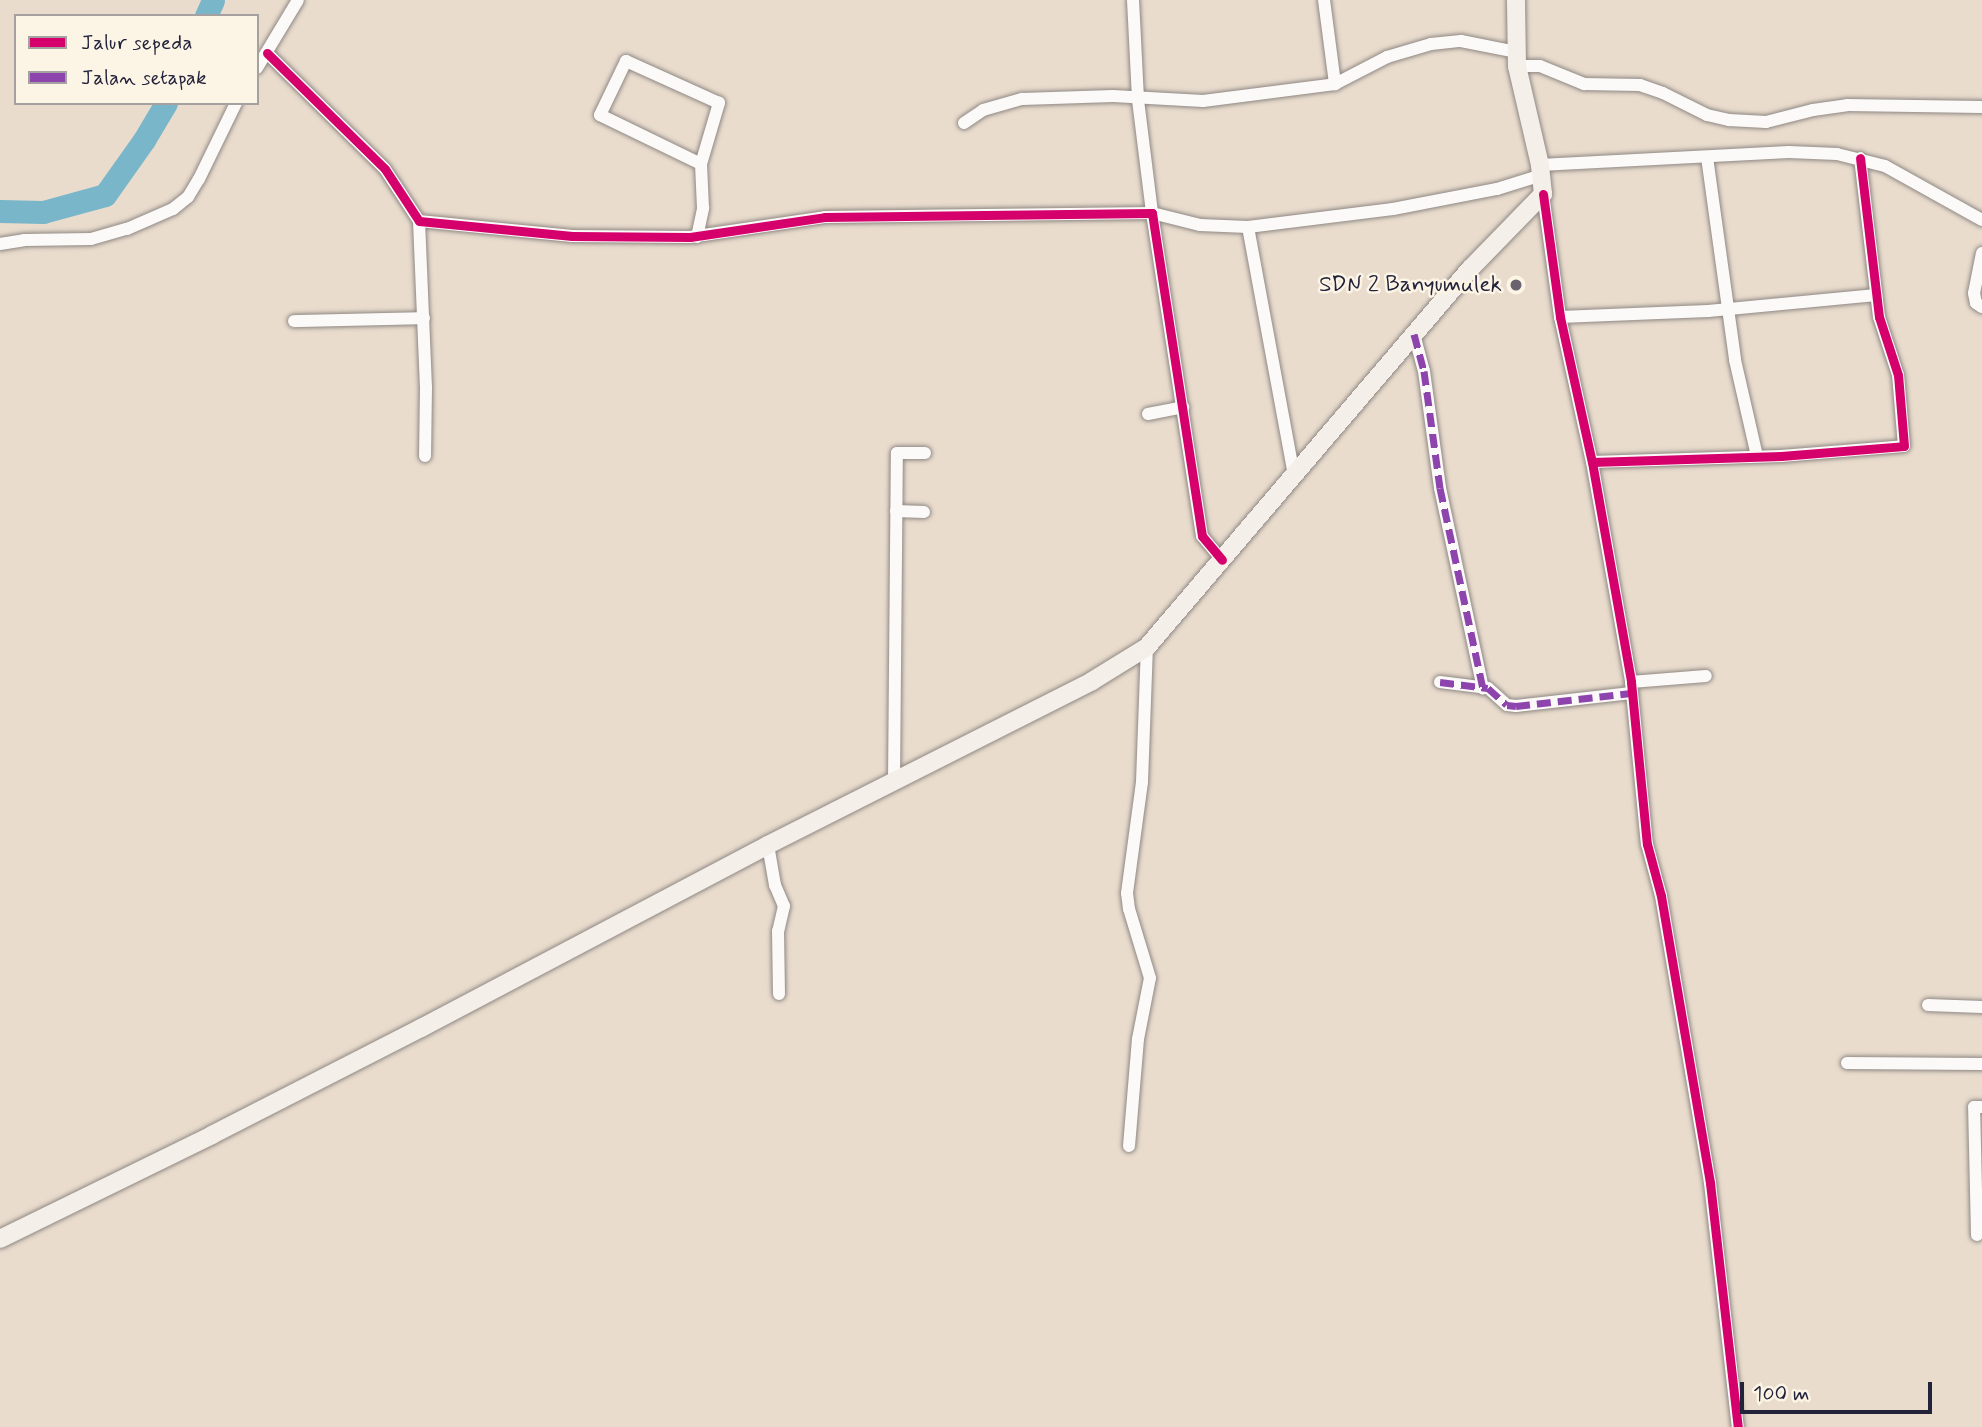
<!DOCTYPE html>
<html>
<head>
<meta charset="utf-8">
<style>
	body { margin:0 }
	#map { position:relative; width:1982px; height:1427px; overflow:hidden; background:#e9dccd; font-family:Mynerve,sans-serif }
	div>[style] { position:absolute }
	.river>* { height:23px; margin:-11.5px; padding:0 11.5px; transform-origin:11.5px; border-radius:11.5px; background:#7ab6ca }
	.roads { filter:drop-shadow(0 0 2px #8f8884) drop-shadow(0 0 2px #8f8884) }
	.street>* { height:12px; margin:-6px; padding:0 6px; transform-origin:6px; border-radius:6px; background:#fcfaf8 }
	.secondary>* { height:18px; margin:-9px; padding:0 9px; transform-origin:9px; border-radius:9px; background:#f4f0e9 }
	.quiet>* { height:7px; margin-top:-3.5px; transform-origin:0; background:repeating-linear-gradient(90deg,#8e44ad 0 14px,transparent 0 21px) }
	.cycleway>* { height:9px; margin:-4.5px; padding:0 4.5px; transform-origin:4.5px; border-radius:4.5px; background:#d6006c }
	.dots>* { width:19px; height:19px; translate:-50% -50%; box-sizing:border-box; border:4px solid #fcf5e5; border-radius:50% }
	span { translate:-50% -50%; white-space:nowrap; text-align:center; line-height:1.15; -webkit-text-stroke:5px #fcf5e5; paint-order:stroke }
	.poi-label { font-size:23px; color:#22223b }
	.right { translate:-100% -50%; text-align:right }
	.legend { position:absolute; left:14px; top:14px; width:245px; height:91px; box-sizing:border-box; background:#fcf5e5; border:2px solid #a5a1a1; margin:0; padding:9px 12px; list-style:none; font-size:21px; color:#22223b }
	.legend li { display:flex; align-items:center; gap:14px; height:35px }
	.legend b { width:35px; border:2px solid #a5a1a1 }
	.scale { position:absolute; left:1740px; top:1382px; width:192px; height:32px; box-sizing:border-box; border:4px solid #22223b; border-top:0; padding-left:9px; font-size:21px; line-height:24px; white-space:nowrap; color:#22223b; -webkit-text-stroke:5px #fcf5e5; paint-order:stroke }
</style>
</head>
<body>
<div id="map">
	<div class="river">
		<div style="left:206px;top:16px;width:17px;rotate:-66deg"></div>
		<div style="left:0;top:211px;width:43px;rotate:1.3deg"></div>
		<div style="left:43px;top:212px;width:64px;rotate:-15.3deg"></div>
		<div style="left:105px;top:195px;width:67px;rotate:-54.7deg"></div>
		<div style="left:144px;top:140px;width:43px;rotate:-59.3deg"></div>
	</div>
	<div class="roads">
		<div class="street">
			<div style="left:1133px;top:0;width:100px;rotate:87.1deg"></div>
			<div style="left:1138px;top:100px;width:114px;rotate:82.9deg"></div>
			<div style="left:1152px;top:213px;width:49px;rotate:14deg"></div>
			<div style="left:1200px;top:225px;width:48px;rotate:2.4deg"></div>
			<div style="left:1248px;top:227px;width:146px;rotate:-7.1deg"></div>
			<div style="left:1393px;top:209px;width:106px;rotate:-10.9deg"></div>
			<div style="left:1497px;top:189px;width:47px;rotate:-17.3deg"></div>
			<div style="left:1324px;top:0;width:85px;rotate:82.5deg"></div>
			<div style="left:267px;top:53px;width:165px;rotate:44.5deg"></div>
			<div style="left:385px;top:169px;width:62px;rotate:56.8deg"></div>
			<div style="left:419px;top:221px;width:154px;rotate:5.6deg"></div>
			<div style="left:572px;top:236px;width:118px;rotate:0.5deg"></div>
			<div style="left:690px;top:237px;width:136px;rotate:-8.4deg"></div>
			<div style="left:825px;top:217px;width:327px;rotate:-0.7deg"></div>
			<div style="left:1152px;top:213px;width:327px;rotate:81.2deg"></div>
			<div style="left:1202px;top:536px;width:31px;rotate:50deg"></div>
			<div style="left:1517px;top:66px;width:23px"></div>
			<div style="left:1540px;top:66px;width:48px;rotate:22.2deg"></div>
			<div style="left:1584px;top:84px;width:56px;rotate:1deg"></div>
			<div style="left:1640px;top:85px;width:24px;rotate:19deg"></div>
			<div style="left:1663px;top:93px;width:49px;rotate:26.6deg"></div>
			<div style="left:1707px;top:115px;width:23px;rotate:13deg"></div>
			<div style="left:1729px;top:120px;width:37px;rotate:3deg"></div>
			<div style="left:1766px;top:122px;width:49px;rotate:-14.3deg"></div>
			<div style="left:1813px;top:110px;width:34px;rotate:-8deg"></div>
			<div style="left:1847px;top:105px;width:135px;rotate:0.8deg"></div>
			<div style="left:257px;top:68px;width:79px;rotate:-58.9deg"></div>
			<div style="left:964px;top:123px;width:23px;rotate:-34deg"></div>
			<div style="left:983px;top:110px;width:41px;rotate:-15.8deg"></div>
			<div style="left:1022px;top:99px;width:91px;rotate:-1.9deg"></div>
			<div style="left:1113px;top:96px;width:90px;rotate:3.2deg"></div>
			<div style="left:1203px;top:101px;width:133px;rotate:-7.3deg"></div>
			<div style="left:1335px;top:84px;width:59px;rotate:-27.4deg"></div>
			<div style="left:1387px;top:57px;width:46px;rotate:-16.5deg"></div>
			<div style="left:1431px;top:44px;width:30px;rotate:-6deg"></div>
			<div style="left:1461px;top:41px;width:56px;rotate:11.3deg"></div>
			<div style="left:1707px;top:157px;width:205px;rotate:82.1deg"></div>
			<div style="left:1735px;top:360px;width:98px;rotate:77.1deg"></div>
			<div style="left:1540px;top:165px;width:249px;rotate:-3deg"></div>
			<div style="left:1789px;top:152px;width:48px;rotate:2.4deg"></div>
			<div style="left:1837px;top:154px;width:49px;rotate:14deg"></div>
			<div style="left:1885px;top:166px;width:111px;rotate:29.1deg"></div>
			<div style="left:1543px;top:194px;width:124px;rotate:82.1deg"></div>
			<div style="left:1560px;top:317px;width:148px;rotate:77.6deg"></div>
			<div style="left:1592px;top:462px;width:223px;rotate:79.9deg"></div>
			<div style="left:1631px;top:682px;width:163px;rotate:84.4deg"></div>
			<div style="left:1647px;top:844px;width:54px;rotate:74.9deg"></div>
			<div style="left:1661px;top:896px;width:291px;rotate:80.3deg"></div>
			<div style="left:1710px;top:1183px;width:246px;rotate:83.5deg"></div>
			<div style="left:419px;top:221px;width:166px;rotate:87.6deg"></div>
			<div style="left:426px;top:387px;width:69px;rotate:90.8deg"></div>
			<div style="left:1248px;top:227px;width:253px;rotate:79.5deg"></div>
			<div style="left:697px;top:237px;width:30px;rotate:-78deg"></div>
			<div style="left:703px;top:208px;width:44px;rotate:-92.6deg"></div>
			<div style="left:701px;top:164px;width:64px;rotate:-73.6deg"></div>
			<div style="left:719px;top:103px;width:102px;rotate:-155.7deg"></div>
			<div style="left:626px;top:61px;width:60px;rotate:115.7deg"></div>
			<div style="left:600px;top:115px;width:112px;rotate:25.9deg"></div>
			<div style="left:0;top:244px;width:24px;rotate:-9deg"></div>
			<div style="left:24px;top:240px;width:67px;rotate:-0.9deg"></div>
			<div style="left:91px;top:239px;width:37px;rotate:-16deg"></div>
			<div style="left:127px;top:229px;width:50px;rotate:-23.5deg"></div>
			<div style="left:173px;top:209px;width:19px;rotate:-39deg"></div>
			<div style="left:188px;top:197px;width:21px;rotate:-59deg"></div>
			<div style="left:199px;top:179px;width:85px;rotate:-64deg"></div>
			<div style="left:1982px;top:253px;width:41px;rotate:101.3deg"></div>
			<div style="left:1974px;top:293px;width:10px;rotate:79deg"></div>
			<div style="left:1976px;top:303px;width:7px;rotate:34deg"></div>
			<div style="left:1560px;top:317px;width:148px;rotate:-2.3deg"></div>
			<div style="left:1708px;top:311px;width:169px;rotate:-5.4deg"></div>
			<div style="left:294px;top:321px;width:130px;rotate:-1.3deg"></div>
			<div style="left:1414px;top:334px;width:38px;rotate:75deg"></div>
			<div style="left:1424px;top:371px;width:118px;rotate:82.2deg"></div>
			<div style="left:1440px;top:488px;width:205px;rotate:77.9deg"></div>
			<div style="left:1148px;top:414px;width:36px;rotate:-11deg"></div>
			<div style="left:1592px;top:462px;width:189px;rotate:-1.8deg"></div>
			<div style="left:1781px;top:456px;width:123px;rotate:-4.6deg"></div>
			<div style="left:1904px;top:446px;width:71px;rotate:-94.8deg"></div>
			<div style="left:1898px;top:375px;width:61px;rotate:-108.1deg"></div>
			<div style="left:1879px;top:317px;width:160px;rotate:-96.8deg"></div>
			<div style="left:896px;top:511px;width:28px;rotate:2deg"></div>
			<div style="left:1440px;top:682px;width:48px;rotate:7.1deg"></div>
			<div style="left:1488px;top:688px;width:25px;rotate:42deg"></div>
			<div style="left:1507px;top:705px;width:9px;rotate:6deg"></div>
			<div style="left:1516px;top:706px;width:116px;rotate:-6.4deg"></div>
			<div style="left:1631px;top:682px;width:75px;rotate:-4.6deg"></div>
			<div style="left:894px;top:782px;width:329px;rotate:-89.5deg"></div>
			<div style="left:897px;top:453px;width:28px"></div>
			<div style="left:768px;top:845px;width:41px;rotate:80.1deg"></div>
			<div style="left:775px;top:885px;width:23px;rotate:67deg"></div>
			<div style="left:784px;top:906px;width:26px;rotate:103deg"></div>
			<div style="left:778px;top:931px;width:63px;rotate:89.1deg"></div>
			<div style="left:1928px;top:1005px;width:54px;rotate:2.1deg"></div>
			<div style="left:1847px;top:1063px;width:135px;rotate:0.4deg"></div>
			<div style="left:1129px;top:1146px;width:107px;rotate:-85.2deg"></div>
			<div style="left:1138px;top:1039px;width:62px;rotate:-78.9deg"></div>
			<div style="left:1150px;top:978px;width:72px;rotate:-106.9deg"></div>
			<div style="left:1129px;top:909px;width:16px;rotate:-97deg"></div>
			<div style="left:1127px;top:893px;width:112px;rotate:-82.3deg"></div>
			<div style="left:1142px;top:782px;width:135px;rotate:-87.9deg"></div>
			<div style="left:1977px;top:1235px;width:128px;rotate:-91.3deg"></div>
			<div style="left:1974px;top:1107px;width:8px"></div>
		</div>
		<div class="secondary">
			<div style="left:0;top:1239px;width:236px;rotate:-26.1deg"></div>
			<div style="left:212px;top:1135px;width:235px;rotate:-27.1deg"></div>
			<div style="left:421px;top:1028px;width:392px;rotate:-27.8deg"></div>
			<div style="left:768px;top:845px;width:363px;rotate:-26.8deg"></div>
			<div style="left:1092px;top:681px;width:65px;rotate:-31.7deg"></div>
			<div style="left:1147px;top:647px;width:497px;rotate:-49.5deg"></div>
			<div style="left:1470px;top:269px;width:105px;rotate:-45.8deg"></div>
			<div style="left:1543px;top:194px;width:29px;rotate:-96deg"></div>
			<div style="left:1540px;top:165px;width:102px;rotate:-103.1deg"></div>
			<div style="left:1517px;top:66px;width:66px;rotate:-90.9deg"></div>
		</div>
	</div>
	<div class="quiet">
		<div style="left:1414px;top:334px;width:38px;rotate:75deg"></div>
		<div style="left:1424px;top:371px;width:118px;rotate:82.2deg"></div>
		<div style="left:1440px;top:488px;width:205px;rotate:77.9deg"></div>
		<div style="left:1440px;top:682px;width:48px;rotate:7.1deg"></div>
		<div style="left:1488px;top:688px;width:25px;rotate:42deg"></div>
		<div style="left:1507px;top:705px;width:9px;rotate:6deg"></div>
		<div style="left:1516px;top:706px;width:116px;rotate:-6.4deg"></div>
	</div>
	<div class="cycleway">
		<div style="left:267px;top:53px;width:165px;rotate:44.5deg"></div>
		<div style="left:385px;top:169px;width:62px;rotate:56.8deg"></div>
		<div style="left:419px;top:221px;width:154px;rotate:5.6deg"></div>
		<div style="left:572px;top:236px;width:118px;rotate:0.5deg"></div>
		<div style="left:690px;top:237px;width:136px;rotate:-8.4deg"></div>
		<div style="left:825px;top:217px;width:327px;rotate:-0.7deg"></div>
		<div style="left:1152px;top:213px;width:327px;rotate:81.2deg"></div>
		<div style="left:1202px;top:536px;width:31px;rotate:50deg"></div>
		<div style="left:1543px;top:194px;width:124px;rotate:82.1deg"></div>
		<div style="left:1560px;top:317px;width:148px;rotate:77.6deg"></div>
		<div style="left:1592px;top:462px;width:223px;rotate:79.9deg"></div>
		<div style="left:1631px;top:682px;width:163px;rotate:84.4deg"></div>
		<div style="left:1647px;top:844px;width:54px;rotate:74.9deg"></div>
		<div style="left:1661px;top:896px;width:291px;rotate:80.3deg"></div>
		<div style="left:1710px;top:1183px;width:246px;rotate:83.5deg"></div>
		<div style="left:1592px;top:462px;width:189px;rotate:-1.8deg"></div>
		<div style="left:1781px;top:456px;width:123px;rotate:-4.6deg"></div>
		<div style="left:1904px;top:446px;width:71px;rotate:-94.8deg"></div>
		<div style="left:1898px;top:375px;width:61px;rotate:-108.1deg"></div>
		<div style="left:1879px;top:317px;width:160px;rotate:-96.8deg"></div>
	</div>
	<div class="dots">
		<div style="left:1516px;top:285px;background:#68636e"></div>
	</div>
	<div class="poi-label">
		<span class="right" style="left:1502px;top:285px">SDN 2 Banyumulek</span>
	</div>
	<ul class="legend">
	<li><b style="height:9px;background:#d6006c"></b>Jalur sepeda</li>
	<li><b style="height:9px;background:#8e44ad"></b>Jalan setapak</li>
	</ul>
	<div class="scale">100 m</div>
</div>
</body>
</html>
